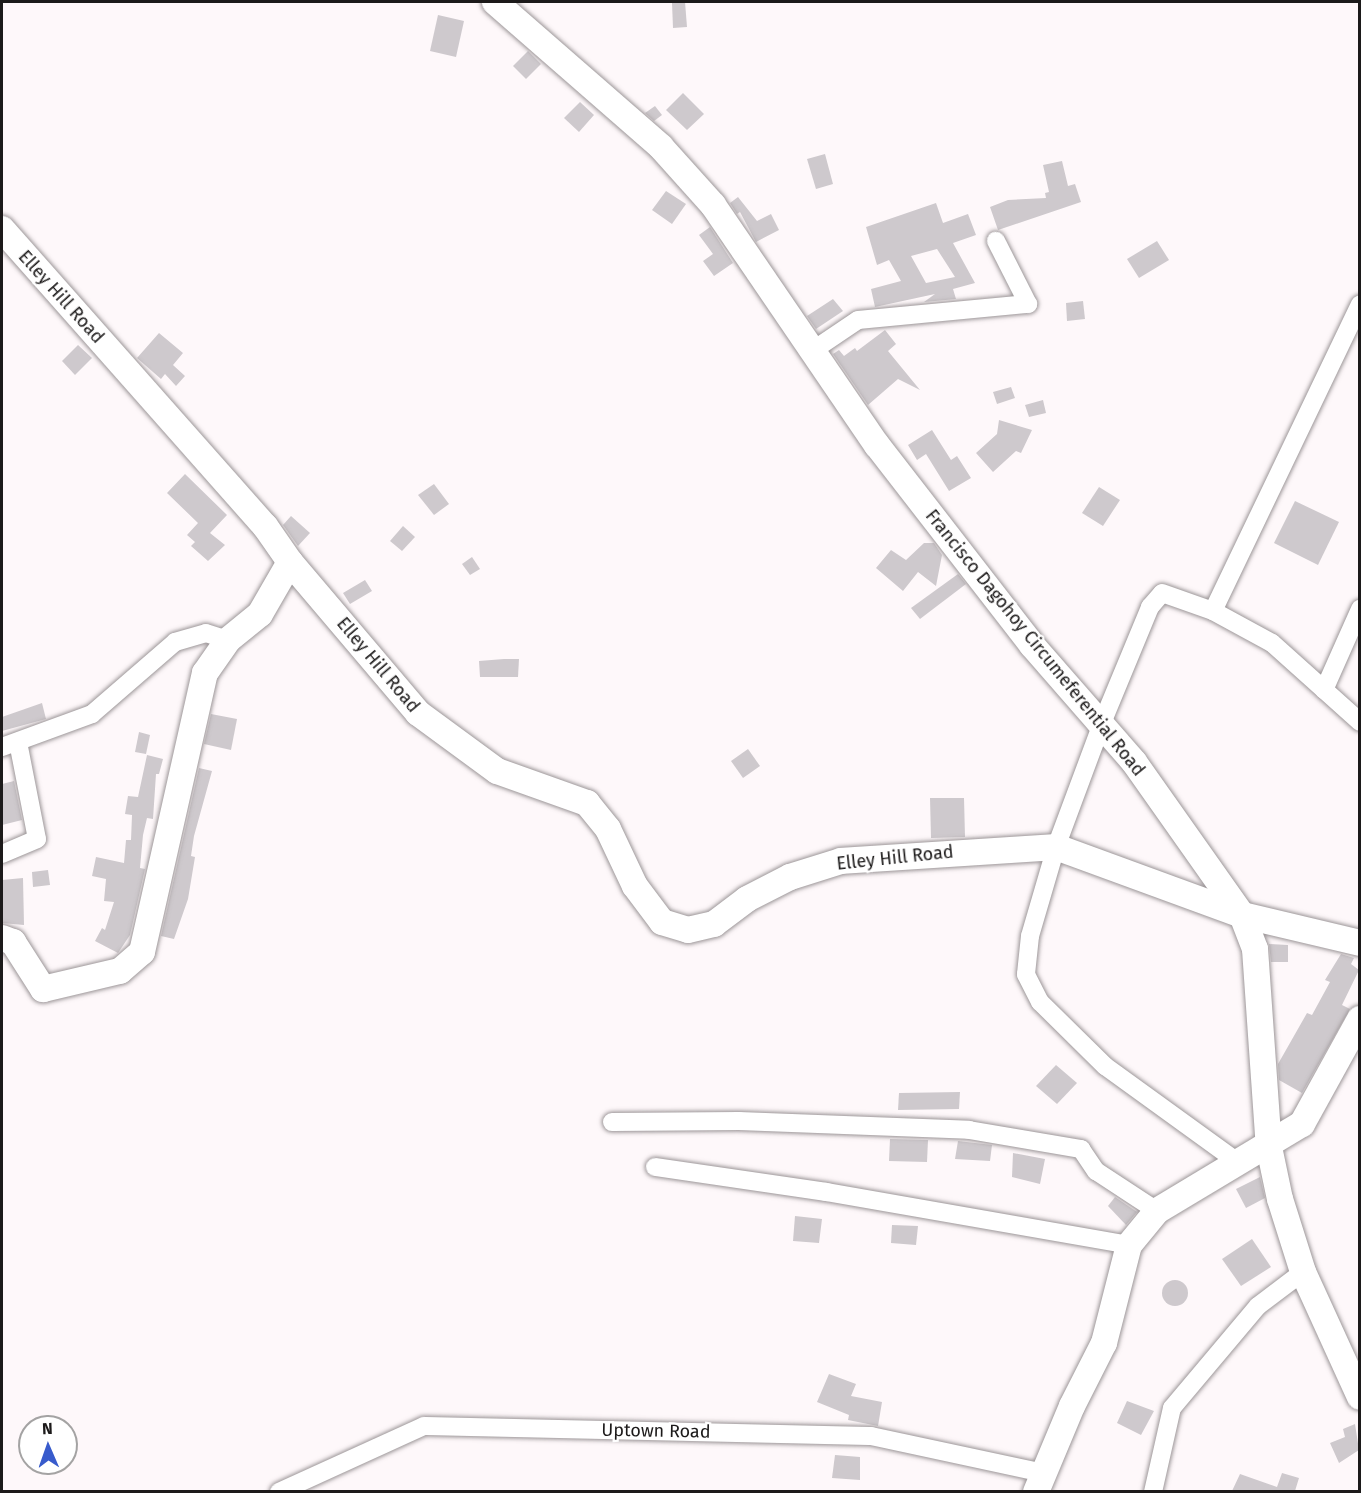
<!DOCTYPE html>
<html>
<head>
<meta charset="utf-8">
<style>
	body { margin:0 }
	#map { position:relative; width:1361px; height:1493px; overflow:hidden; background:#fef8fa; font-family:"Fira Sans",sans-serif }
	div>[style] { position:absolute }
	.building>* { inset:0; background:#cec9cd }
	.round { border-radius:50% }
	.roads { filter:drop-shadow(0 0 2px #9c9698) drop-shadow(0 0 2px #9c9698) }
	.street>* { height:18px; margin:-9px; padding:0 9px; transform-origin:9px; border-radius:9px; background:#fff }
	.secondary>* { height:26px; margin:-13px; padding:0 13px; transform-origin:13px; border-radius:13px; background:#fff }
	span { translate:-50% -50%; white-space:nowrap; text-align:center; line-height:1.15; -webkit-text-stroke:4.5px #fff; paint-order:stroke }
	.street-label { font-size:18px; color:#1c1a1a }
	.frame { position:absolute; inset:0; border:3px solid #1c1a1a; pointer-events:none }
	.north { position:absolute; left:18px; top:1415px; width:60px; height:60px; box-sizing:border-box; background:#fff; border:2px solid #a4a3a3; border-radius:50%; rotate:358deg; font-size:16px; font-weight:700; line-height:24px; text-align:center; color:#1c1a1a }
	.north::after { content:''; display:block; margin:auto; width:21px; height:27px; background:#385bcc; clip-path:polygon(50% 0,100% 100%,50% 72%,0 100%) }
</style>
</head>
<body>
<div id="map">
	<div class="building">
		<div style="clip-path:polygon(685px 2px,687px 27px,673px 28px,672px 3px)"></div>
		<div style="clip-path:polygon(438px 15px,464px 21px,456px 57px,430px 51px)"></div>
		<div style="clip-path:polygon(528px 51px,541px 64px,526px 79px,513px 66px)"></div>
		<div style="clip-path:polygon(683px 93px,704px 114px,687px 130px,666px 110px)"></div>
		<div style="clip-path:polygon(580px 102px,594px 115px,579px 132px,564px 118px)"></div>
		<div style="clip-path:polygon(655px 106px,662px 115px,654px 121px,645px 113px)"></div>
		<div style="clip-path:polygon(825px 154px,833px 184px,816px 189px,807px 159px)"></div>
		<div style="clip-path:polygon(1062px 161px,1068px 186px,1075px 184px,1081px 202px,998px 230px,990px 207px,1008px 200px,1046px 198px,1045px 193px,1049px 192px,1043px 165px)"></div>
		<div style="clip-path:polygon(666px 191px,686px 204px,672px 224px,652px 210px)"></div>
		<div style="clip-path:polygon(738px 197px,757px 221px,771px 214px,779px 230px,756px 242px,740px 212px,737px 214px,730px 203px)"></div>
		<div style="clip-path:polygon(evenodd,936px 203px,943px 223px,968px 214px,976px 235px,953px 243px,975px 283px,953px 289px,956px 299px,924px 302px,935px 294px,875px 307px,871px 289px,901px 281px,889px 260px,877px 265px,866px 227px,936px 203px,937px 249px,955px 277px,926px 283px,911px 256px,937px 249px)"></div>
		<div style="clip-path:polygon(710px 227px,733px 263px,714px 276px,703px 261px,713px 254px,699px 235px)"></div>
		<div style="clip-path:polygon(1157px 241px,1169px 260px,1139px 278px,1127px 259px)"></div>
		<div style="clip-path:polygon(833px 299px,843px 311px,816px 329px,807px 316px)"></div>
		<div style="clip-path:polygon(1083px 301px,1085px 319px,1067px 321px,1066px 303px)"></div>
		<div style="clip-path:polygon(885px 330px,896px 344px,888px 351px,920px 390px,898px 379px,868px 405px,833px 354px,839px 350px,844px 356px,855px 348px,857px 351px)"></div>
		<div style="clip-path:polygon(159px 333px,183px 353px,173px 365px,185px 376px,176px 386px,165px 374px,161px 379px,137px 358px)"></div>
		<div style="clip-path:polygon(78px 345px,92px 358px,75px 375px,62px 361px)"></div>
		<div style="clip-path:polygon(1011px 387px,1015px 398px,997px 404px,993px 392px)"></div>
		<div style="clip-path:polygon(1043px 400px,1046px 413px,1029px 417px,1025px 405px)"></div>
		<div style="clip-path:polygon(999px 420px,1032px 430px,1021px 453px,1016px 451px,993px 472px,976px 453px,997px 434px)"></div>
		<div style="clip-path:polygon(932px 430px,951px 460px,957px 456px,971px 478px,949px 491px,926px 454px,917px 460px,908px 445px)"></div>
		<div style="clip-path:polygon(185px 474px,227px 515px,210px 533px,225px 545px,208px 561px,191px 546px,195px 542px,187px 535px,198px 523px,167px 493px)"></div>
		<div style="clip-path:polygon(434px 484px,449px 504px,434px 515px,418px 495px)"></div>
		<div style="clip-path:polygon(1099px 487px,1120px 500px,1103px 526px,1082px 513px)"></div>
		<div style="clip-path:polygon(1295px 501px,1339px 522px,1318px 565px,1274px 543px)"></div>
		<div style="clip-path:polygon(291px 516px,310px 533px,298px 546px,283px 525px)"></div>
		<div style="clip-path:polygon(403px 526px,415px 537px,402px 551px,390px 541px)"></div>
		<div style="clip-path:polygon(924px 543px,934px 543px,942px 555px,936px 586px,918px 572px,903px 591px,876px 568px,891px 550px,906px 560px)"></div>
		<div style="clip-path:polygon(472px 557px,480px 569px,470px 575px,462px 564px)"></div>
		<div style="clip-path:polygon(958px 574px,966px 584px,920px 619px,911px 608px)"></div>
		<div style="clip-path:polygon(365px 580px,372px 591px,350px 604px,343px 593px)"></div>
		<div style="clip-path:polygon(504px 659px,519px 659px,518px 677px,480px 677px,479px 661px)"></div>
		<div style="clip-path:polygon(42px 703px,46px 719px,2px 731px,2px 717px)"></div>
		<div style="clip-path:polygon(211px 714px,237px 719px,231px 750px,204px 744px)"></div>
		<div style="clip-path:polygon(139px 732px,150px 735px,146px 754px,135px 752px)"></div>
		<div style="clip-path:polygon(748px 749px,760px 766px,743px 778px,731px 761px)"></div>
		<div style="clip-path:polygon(147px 755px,163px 759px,159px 774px,156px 774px,153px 819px,147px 818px,143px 835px,140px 868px,145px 869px,130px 935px,118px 953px,95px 941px,102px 928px,105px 930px,114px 902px,104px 901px,106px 879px,92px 876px,96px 857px,124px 863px,126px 840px,131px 840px,132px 815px,125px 814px,128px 796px,138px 797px)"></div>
		<div style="clip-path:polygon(199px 768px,212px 771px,194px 836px,191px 856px,195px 857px,188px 899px,174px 939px,161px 936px)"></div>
		<div style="clip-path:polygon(14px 781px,22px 820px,2px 825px,2px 784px)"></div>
		<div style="clip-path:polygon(930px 798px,964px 798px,965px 837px,931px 838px)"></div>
		<div style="clip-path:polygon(48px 870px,50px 885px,33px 887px,32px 872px)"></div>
		<div style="clip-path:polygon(23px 878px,24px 925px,2px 923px,2px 880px)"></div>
		<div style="clip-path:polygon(1269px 944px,1288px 945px,1288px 962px,1271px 962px)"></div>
		<div style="clip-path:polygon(1341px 954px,1354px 958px,1351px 964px,1359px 970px,1342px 1005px,1350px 1009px,1302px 1093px,1279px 1080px,1278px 1064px,1307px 1013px,1312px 1015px,1330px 982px,1325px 980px)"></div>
		<div style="clip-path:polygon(1056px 1065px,1077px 1083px,1057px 1104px,1036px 1086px)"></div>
		<div style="clip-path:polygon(960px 1092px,959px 1109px,898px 1110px,899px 1093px)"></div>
		<div style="clip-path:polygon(890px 1139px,928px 1140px,927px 1162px,889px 1161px)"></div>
		<div style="clip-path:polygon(958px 1141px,992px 1145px,990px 1161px,955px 1159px)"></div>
		<div style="clip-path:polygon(1013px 1153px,1045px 1159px,1040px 1184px,1012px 1177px)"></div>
		<div style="clip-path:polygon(1260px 1177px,1265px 1198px,1246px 1208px,1236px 1189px)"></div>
		<div style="clip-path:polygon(1115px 1197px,1137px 1212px,1126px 1225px,1108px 1206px)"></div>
		<div style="clip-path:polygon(795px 1216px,822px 1219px,819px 1243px,793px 1241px)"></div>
		<div style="clip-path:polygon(892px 1225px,918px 1226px,916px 1245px,891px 1243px)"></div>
		<div style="clip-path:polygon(1252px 1239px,1271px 1267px,1241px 1286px,1222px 1259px)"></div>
		<div class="round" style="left:1162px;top:1280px;width:26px;height:26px"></div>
		<div style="clip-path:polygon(829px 1374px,856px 1384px,851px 1396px,882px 1402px,878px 1426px,848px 1420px,849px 1415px,817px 1402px)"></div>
		<div style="clip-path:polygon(1127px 1401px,1154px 1411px,1141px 1435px,1117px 1423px)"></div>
		<div style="clip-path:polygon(1355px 1424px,1359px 1450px,1339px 1463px,1330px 1443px,1345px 1437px,1343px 1429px)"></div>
		<div style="clip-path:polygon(835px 1455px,860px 1457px,860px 1480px,832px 1478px)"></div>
		<div style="clip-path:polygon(1282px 1473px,1299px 1478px,1295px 1491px,1232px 1491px,1240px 1474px,1277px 1487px)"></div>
	</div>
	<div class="roads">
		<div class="street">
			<div style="left:812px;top:351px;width:55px;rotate:-34deg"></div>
			<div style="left:858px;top:320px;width:171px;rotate:-5.4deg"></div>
			<div style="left:1028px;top:304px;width:71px;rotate:-116.9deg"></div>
			<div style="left:1213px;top:611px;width:340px;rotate:-64.4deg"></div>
			<div style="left:1324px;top:690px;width:89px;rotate:-66deg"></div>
			<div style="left:2px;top:747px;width:96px;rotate:-20.1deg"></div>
			<div style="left:92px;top:714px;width:110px;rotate:-40.9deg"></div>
			<div style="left:175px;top:642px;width:32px;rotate:-16deg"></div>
			<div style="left:206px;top:633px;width:23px;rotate:18deg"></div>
			<div style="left:2px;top:854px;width:38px;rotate:-23deg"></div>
			<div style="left:37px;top:839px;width:99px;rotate:-101.1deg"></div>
			<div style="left:612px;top:1122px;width:127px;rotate:-0.5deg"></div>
			<div style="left:739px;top:1121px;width:230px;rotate:2.2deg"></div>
			<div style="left:969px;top:1130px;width:114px;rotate:9.6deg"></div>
			<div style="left:1081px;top:1149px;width:27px;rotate:56deg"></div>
			<div style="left:1096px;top:1171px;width:73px;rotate:33.3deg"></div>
			<div style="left:1239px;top:1163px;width:165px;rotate:-144.1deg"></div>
			<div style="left:1105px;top:1066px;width:91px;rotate:-135.4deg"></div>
			<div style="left:1040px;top:1002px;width:31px;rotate:-117deg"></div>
			<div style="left:1026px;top:974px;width:38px;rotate:-84deg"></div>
			<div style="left:1030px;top:936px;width:93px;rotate:-73.7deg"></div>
			<div style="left:1056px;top:847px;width:132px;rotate:-69.6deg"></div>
			<div style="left:1102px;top:723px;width:126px;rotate:-67.5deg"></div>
			<div style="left:1150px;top:607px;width:18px;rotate:-49deg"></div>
			<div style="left:1162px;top:593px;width:54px;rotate:19.4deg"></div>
			<div style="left:1213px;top:611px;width:67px;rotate:28.5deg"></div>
			<div style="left:1272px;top:643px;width:118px;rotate:41.9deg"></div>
			<div style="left:655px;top:1167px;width:173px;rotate:8.3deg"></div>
			<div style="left:826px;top:1192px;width:308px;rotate:9.9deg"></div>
			<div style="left:279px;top:1492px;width:159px;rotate:-24.5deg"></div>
			<div style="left:424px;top:1426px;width:447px;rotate:1.3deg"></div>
			<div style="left:871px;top:1436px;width:177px;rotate:12.1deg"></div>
			<div style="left:1153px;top:1492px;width:86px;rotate:-77.3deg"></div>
			<div style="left:1172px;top:1408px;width:133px;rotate:-49.9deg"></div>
			<div style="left:1258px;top:1306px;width:56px;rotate:-37.1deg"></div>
		</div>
		<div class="secondary">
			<div style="left:495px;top:2px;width:220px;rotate:41.1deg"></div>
			<div style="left:661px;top:147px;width:78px;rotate:48.1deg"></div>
			<div style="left:713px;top:205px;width:291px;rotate:55.7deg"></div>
			<div style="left:877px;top:445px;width:253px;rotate:52.2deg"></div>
			<div style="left:1032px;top:645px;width:155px;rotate:48.9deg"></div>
			<div style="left:1134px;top:762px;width:187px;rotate:54.8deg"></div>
			<div style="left:1242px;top:915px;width:36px;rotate:69deg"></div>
			<div style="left:1255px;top:949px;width:198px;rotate:86deg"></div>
			<div style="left:1269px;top:1147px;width:53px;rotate:78.1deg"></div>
			<div style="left:1280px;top:1199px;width:77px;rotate:72.5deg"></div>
			<div style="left:1303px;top:1272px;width:137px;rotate:65.5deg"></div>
			<div style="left:2px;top:229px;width:397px;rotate:48.5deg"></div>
			<div style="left:265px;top:526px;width:44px;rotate:55.2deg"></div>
			<div style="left:290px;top:562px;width:198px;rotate:49.7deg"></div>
			<div style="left:418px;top:713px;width:98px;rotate:36.3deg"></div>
			<div style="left:497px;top:771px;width:96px;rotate:19.6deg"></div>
			<div style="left:587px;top:803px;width:33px;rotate:51deg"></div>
			<div style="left:608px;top:829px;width:63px;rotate:64.7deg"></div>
			<div style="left:635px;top:886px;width:45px;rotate:53.1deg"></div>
			<div style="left:662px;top:922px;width:27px;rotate:17deg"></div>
			<div style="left:688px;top:930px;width:27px;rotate:-13deg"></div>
			<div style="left:714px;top:924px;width:41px;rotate:-37.1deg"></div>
			<div style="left:747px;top:899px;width:48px;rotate:-27.1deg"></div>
			<div style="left:790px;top:877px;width:53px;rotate:-17.4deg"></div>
			<div style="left:841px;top:861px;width:215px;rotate:-3.7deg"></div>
			<div style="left:1056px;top:847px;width:198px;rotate:20.1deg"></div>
			<div style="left:1242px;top:915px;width:121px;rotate:13.3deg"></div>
			<div style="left:2px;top:938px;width:12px;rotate:20deg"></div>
			<div style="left:13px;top:942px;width:56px;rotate:57.4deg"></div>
			<div style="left:43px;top:989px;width:79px;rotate:-13.2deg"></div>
			<div style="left:120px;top:971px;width:29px;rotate:-41deg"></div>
			<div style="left:142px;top:952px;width:286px;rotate:-77.3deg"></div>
			<div style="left:205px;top:673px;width:40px;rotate:-55.1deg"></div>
			<div style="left:228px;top:640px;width:41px;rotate:-39.1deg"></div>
			<div style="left:260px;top:614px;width:60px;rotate:-60deg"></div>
			<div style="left:1036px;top:1492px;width:93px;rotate:-67.3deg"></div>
			<div style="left:1072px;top:1406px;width:71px;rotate:-63.1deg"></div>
			<div style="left:1104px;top:1343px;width:101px;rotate:-75.7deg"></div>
			<div style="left:1129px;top:1245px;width:44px;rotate:-50.5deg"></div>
			<div style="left:1157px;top:1211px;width:169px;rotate:-31deg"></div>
			<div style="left:1302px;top:1124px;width:120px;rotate:-61.1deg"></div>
		</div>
	</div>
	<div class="street-label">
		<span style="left:61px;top:297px;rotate:48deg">Elley Hill Road</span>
		<span style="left:1035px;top:643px;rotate:51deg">Francisco Dagohoy Circumeferential Road</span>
		<span style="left:378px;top:665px;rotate:50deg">Elley Hill Road</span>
		<span style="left:895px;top:858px;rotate:-6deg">Elley Hill Road</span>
		<span style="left:656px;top:1431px;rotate:1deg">Uptown Road</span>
	</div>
	<div class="frame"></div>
	<div class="north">N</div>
</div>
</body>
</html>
